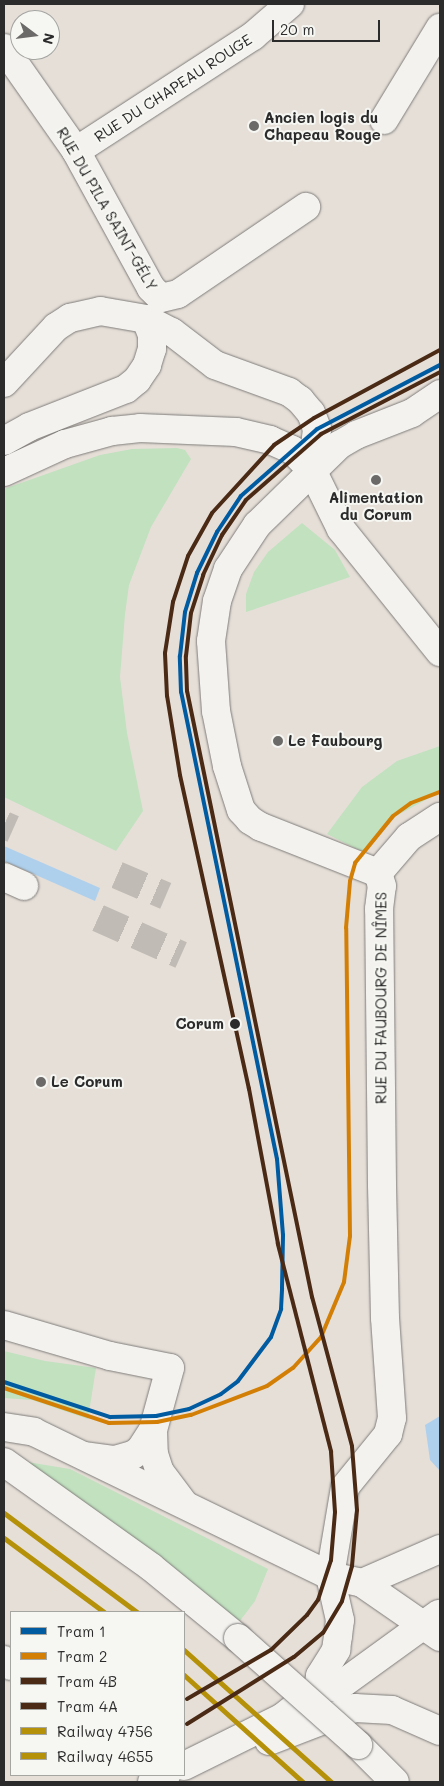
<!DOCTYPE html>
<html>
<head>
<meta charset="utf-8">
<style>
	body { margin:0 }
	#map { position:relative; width:444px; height:1786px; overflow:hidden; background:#e6dfd8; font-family:Mali,sans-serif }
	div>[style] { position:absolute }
	.green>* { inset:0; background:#c1e1bf }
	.water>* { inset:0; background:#afd0ec }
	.street-tunnel>* { height:28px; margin-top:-14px; transform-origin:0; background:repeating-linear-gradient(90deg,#c1bbb5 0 28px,transparent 0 42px) }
	.roads { filter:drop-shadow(0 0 1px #7f7c79) drop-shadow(0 0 1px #7f7c79) }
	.street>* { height:28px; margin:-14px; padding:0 14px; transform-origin:14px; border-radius:14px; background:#f3f2ef }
	.secondary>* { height:28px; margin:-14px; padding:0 14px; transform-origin:14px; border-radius:14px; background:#f3f2ef }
	.bridges { filter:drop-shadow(0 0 1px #7f7c79) drop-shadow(0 0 1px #7f7c79) }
	.secondary-bridge>* { height:28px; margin:-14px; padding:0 14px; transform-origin:14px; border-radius:14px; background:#f3f2ef }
	.rail-1>* { height:5px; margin:-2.5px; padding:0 2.5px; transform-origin:2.5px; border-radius:2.5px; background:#b59109 }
	.rail-2>* { height:5px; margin:-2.5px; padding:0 2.5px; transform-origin:2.5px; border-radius:2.5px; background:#b59109 }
	.tram-1>* { height:4px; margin:-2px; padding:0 2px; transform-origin:2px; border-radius:2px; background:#005ba1 }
	.tram-2>* { height:4px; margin:-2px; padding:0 2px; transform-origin:2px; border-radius:2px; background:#d37f06 }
	.tram-3>* { height:4px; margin:-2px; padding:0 2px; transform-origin:2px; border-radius:2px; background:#4a2a15 }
	.tram-4>* { height:4px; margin:-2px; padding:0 2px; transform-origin:2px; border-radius:2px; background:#4a2a15 }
	.dots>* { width:14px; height:14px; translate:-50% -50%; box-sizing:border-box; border:2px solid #f6f6f2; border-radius:50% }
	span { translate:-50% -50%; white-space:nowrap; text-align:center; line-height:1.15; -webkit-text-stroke:4px #f6f6f2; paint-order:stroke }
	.street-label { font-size:15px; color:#2b2b2b }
	.poi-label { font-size:15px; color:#2b2b2b; font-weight:700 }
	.left { translate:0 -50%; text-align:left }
	.stop-label { font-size:15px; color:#2b2b2b; font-weight:700 }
	.right { translate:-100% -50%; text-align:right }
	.frame { position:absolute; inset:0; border:5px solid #2b2b2b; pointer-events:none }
	.legend { position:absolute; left:10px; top:1611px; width:175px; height:165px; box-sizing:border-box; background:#f6f6f2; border:1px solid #a5a5a2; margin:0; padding:6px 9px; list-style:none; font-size:15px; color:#2b2b2b }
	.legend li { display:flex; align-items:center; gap:10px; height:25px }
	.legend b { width:25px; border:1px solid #a5a5a2 }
	.north { position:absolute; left:10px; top:10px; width:50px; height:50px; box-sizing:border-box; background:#f6f6f2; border:1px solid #a5a5a2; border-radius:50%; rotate:105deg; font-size:14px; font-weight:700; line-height:20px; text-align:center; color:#2b2b2b }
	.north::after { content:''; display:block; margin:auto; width:18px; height:22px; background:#6c6a68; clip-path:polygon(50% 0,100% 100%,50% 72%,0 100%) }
	.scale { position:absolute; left:272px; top:20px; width:108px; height:22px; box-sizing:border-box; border:2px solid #2b2b2b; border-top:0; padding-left:6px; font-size:15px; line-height:18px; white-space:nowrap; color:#2b2b2b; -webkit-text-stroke:4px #f6f6f2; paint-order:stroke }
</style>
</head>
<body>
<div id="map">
	<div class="green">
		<div style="clip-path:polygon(177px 448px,185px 450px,191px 459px,151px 527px,129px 585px,125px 614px,120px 677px,127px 733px,143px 811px,116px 851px,4px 797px,4px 489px,100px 455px,132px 449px)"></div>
		<div style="clip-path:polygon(302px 523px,335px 550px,350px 577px,246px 612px,246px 594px,254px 572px,268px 552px)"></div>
		<div style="clip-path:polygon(440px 746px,440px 792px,396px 816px,375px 837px,365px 853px,327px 834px,362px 787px,397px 761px)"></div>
		<div style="clip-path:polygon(4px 1351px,45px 1361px,96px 1368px,88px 1419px,32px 1400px,4px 1398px)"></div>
		<div style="clip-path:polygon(21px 1461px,70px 1469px,268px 1569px,255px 1601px,236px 1626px)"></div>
	</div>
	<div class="water">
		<div style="clip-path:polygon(4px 846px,100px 888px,95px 901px,4px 861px)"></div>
		<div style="clip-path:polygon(440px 1416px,440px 1471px,430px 1460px,425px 1425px)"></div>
	</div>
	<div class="street-tunnel">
		<div style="left:4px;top:825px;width:10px;rotate:24deg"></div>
		<div style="left:117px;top:875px;width:53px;rotate:23.2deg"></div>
		<div style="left:98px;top:918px;width:91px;rotate:24deg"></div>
	</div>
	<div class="roads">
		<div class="street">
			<div style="left:4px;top:48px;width:126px;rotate:55deg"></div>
			<div style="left:76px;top:151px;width:156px;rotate:61.3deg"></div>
			<div style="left:151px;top:288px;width:14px;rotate:45deg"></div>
			<div style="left:384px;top:120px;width:108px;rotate:-58.7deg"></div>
			<div style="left:76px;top:151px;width:211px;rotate:-33deg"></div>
			<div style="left:253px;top:36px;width:49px;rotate:-40.9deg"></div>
			<div style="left:161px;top:298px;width:17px;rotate:-13deg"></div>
			<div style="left:178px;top:294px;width:155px;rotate:-34.2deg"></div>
			<div style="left:4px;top:383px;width:76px;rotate:-47.1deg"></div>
			<div style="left:56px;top:327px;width:17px;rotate:-33deg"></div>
			<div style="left:70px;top:318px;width:31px;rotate:-13deg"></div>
			<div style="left:100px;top:311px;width:47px;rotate:9.9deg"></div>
			<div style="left:146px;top:319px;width:29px;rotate:27deg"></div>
			<div style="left:172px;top:332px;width:54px;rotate:37.5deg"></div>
			<div style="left:215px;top:365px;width:79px;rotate:20deg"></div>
			<div style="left:289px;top:392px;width:14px;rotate:36deg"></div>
			<div style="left:300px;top:400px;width:17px;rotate:50deg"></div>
			<div style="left:311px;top:413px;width:17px;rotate:69deg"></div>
			<div style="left:317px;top:429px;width:41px;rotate:97deg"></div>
			<div style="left:4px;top:441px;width:29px;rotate:-29deg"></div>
			<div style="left:29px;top:427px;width:104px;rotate:-21.4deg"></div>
			<div style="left:126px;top:389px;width:14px;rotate:-39deg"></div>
			<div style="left:137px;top:380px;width:18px;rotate:-56deg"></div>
			<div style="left:147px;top:365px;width:17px;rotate:-73deg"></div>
			<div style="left:152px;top:349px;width:14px;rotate:-90deg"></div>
			<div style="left:152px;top:335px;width:17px;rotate:-111deg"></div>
			<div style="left:378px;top:873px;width:48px;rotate:-49.3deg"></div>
			<div style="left:409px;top:837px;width:37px;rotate:-33deg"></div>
			<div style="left:4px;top:877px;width:22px;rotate:24deg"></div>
			<div style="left:4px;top:1325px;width:110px;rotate:16.3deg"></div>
			<div style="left:110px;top:1356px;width:61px;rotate:11.3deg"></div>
			<div style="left:170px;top:1368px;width:64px;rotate:105.3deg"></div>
			<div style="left:85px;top:1456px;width:30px;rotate:8deg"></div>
			<div style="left:115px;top:1460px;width:19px;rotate:-16deg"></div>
			<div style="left:133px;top:1455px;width:9px;rotate:-36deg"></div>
			<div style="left:140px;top:1450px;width:24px;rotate:-57deg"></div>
			<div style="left:153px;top:1430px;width:24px;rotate:88deg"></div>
			<div style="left:154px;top:1454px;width:19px;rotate:72deg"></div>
			<div style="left:160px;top:1472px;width:39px;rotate:53deg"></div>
			<div style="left:330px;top:1576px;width:90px;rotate:-80.4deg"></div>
			<div style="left:345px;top:1487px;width:68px;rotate:-50.9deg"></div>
			<div style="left:388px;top:1434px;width:16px;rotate:-76deg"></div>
			<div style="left:392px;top:1418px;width:100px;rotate:-94deg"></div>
			<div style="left:385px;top:1318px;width:134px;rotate:-91.3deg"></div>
			<div style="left:382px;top:1184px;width:275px;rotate:-90.6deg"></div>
			<div style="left:379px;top:909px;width:23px;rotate:-83deg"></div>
			<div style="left:382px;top:886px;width:14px;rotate:-107deg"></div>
			<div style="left:378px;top:873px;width:126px;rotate:-158.5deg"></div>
			<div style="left:261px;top:827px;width:13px;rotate:-148deg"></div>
			<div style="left:250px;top:820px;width:13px;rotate:-132deg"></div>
			<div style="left:241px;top:810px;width:46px;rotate:-107.7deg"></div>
			<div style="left:227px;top:766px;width:56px;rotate:-101.3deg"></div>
			<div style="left:216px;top:711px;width:70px;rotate:-94.1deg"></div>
			<div style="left:211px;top:641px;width:40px;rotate:-81.5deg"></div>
			<div style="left:217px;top:601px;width:34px;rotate:-71deg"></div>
			<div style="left:228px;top:569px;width:53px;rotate:-56.6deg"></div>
			<div style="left:257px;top:525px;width:115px;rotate:-44.3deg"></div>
			<div style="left:339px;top:445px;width:20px;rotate:-30deg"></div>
			<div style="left:356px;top:435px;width:60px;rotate:-21.4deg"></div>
			<div style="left:412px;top:413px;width:34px;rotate:-34deg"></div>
			<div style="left:4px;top:1660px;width:9px;rotate:41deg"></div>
		</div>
		<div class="secondary">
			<div style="left:4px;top:472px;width:67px;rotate:-24.7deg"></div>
			<div style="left:65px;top:444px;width:49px;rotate:-15.5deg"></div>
			<div style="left:112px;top:431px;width:28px;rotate:-6deg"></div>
			<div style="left:140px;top:428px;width:96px;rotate:2.4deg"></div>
			<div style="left:236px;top:432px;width:35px;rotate:13deg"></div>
			<div style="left:270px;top:440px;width:24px;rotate:24deg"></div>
			<div style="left:292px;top:450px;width:28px;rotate:45deg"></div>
			<div style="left:312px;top:470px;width:66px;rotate:63.8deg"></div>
			<div style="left:341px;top:529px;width:158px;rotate:51.2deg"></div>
			<div style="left:4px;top:1427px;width:30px;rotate:9deg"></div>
			<div style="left:34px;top:1432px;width:329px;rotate:25.9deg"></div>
			<div style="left:330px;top:1576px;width:33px;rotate:12deg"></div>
			<div style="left:362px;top:1583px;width:95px;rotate:34.7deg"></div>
			<div style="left:4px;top:1462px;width:181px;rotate:35.5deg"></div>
			<div style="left:151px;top:1567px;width:112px;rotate:39.2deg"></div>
			<div style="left:362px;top:1583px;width:85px;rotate:-23.6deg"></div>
			<div style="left:318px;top:1689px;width:13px;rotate:-81deg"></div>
			<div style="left:320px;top:1676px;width:31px;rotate:-58deg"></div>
			<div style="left:336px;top:1650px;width:14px;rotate:-82deg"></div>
			<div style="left:338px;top:1636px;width:16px;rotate:-83deg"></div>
			<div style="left:340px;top:1620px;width:45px;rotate:-102.8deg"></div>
			<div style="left:269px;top:1741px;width:92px;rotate:-21deg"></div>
			<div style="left:355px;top:1708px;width:37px;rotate:3deg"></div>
			<div style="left:392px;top:1710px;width:52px;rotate:23.6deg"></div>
			<div style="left:358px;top:1745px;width:52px;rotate:45deg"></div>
			<div style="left:184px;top:1766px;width:110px;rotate:-26.3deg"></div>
			<div style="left:283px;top:1717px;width:45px;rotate:-38.7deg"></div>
			<div style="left:318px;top:1689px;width:20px;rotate:-6deg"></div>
			<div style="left:338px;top:1687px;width:125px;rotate:-35.9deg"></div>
			<div style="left:152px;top:1782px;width:16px;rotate:-27deg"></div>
		</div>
	</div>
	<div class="bridges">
		<div class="secondary-bridge">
			<div style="left:238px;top:1638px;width:161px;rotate:41.7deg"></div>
		</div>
	</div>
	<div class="rail-1">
		<div style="left:4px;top:1538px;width:124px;rotate:36.5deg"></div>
		<div style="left:184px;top:1675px;width:160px;rotate:42deg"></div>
	</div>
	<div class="rail-2">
		<div style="left:4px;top:1513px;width:166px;rotate:36.7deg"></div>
		<div style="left:184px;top:1650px;width:198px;rotate:41.9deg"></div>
	</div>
	<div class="tram-1">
		<div style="left:4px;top:1382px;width:112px;rotate:18.3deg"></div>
		<div style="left:110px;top:1417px;width:46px;rotate:-1.2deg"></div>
		<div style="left:156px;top:1416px;width:34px;rotate:-12deg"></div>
		<div style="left:189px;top:1409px;width:35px;rotate:-25deg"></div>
		<div style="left:221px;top:1394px;width:21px;rotate:-37deg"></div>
		<div style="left:238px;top:1381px;width:55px;rotate:-53.1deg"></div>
		<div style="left:271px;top:1337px;width:30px;rotate:-70deg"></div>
		<div style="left:281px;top:1309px;width:21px;rotate:-87deg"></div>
		<div style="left:282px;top:1288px;width:53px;rotate:-88.9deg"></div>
		<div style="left:283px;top:1235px;width:76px;rotate:-94.5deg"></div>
		<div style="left:277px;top:1159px;width:477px;rotate:-101.6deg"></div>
		<div style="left:181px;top:692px;width:36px;rotate:-92deg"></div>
		<div style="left:180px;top:656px;width:44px;rotate:-83.5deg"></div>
		<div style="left:185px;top:612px;width:41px;rotate:-72.9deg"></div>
		<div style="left:197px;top:573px;width:46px;rotate:-64deg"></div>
		<div style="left:217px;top:532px;width:43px;rotate:-56.3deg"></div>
		<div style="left:241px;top:496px;width:101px;rotate:-41.4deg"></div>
		<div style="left:317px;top:429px;width:139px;rotate:-27.5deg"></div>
	</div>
	<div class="tram-2">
		<div style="left:4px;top:1388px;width:111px;rotate:18.4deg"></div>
		<div style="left:109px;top:1423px;width:48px;rotate:-1.2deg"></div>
		<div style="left:157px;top:1422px;width:35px;rotate:-12deg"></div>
		<div style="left:191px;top:1415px;width:81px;rotate:-20.9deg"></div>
		<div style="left:267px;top:1386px;width:32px;rotate:-35deg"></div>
		<div style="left:293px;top:1368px;width:42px;rotate:-47.9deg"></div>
		<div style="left:321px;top:1337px;width:60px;rotate:-67.3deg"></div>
		<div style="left:344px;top:1282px;width:46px;rotate:-82.6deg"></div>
		<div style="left:350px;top:1236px;width:308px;rotate:-90.7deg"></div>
		<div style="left:346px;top:928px;width:47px;rotate:-85.1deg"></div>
		<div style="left:350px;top:881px;width:19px;rotate:-74deg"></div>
		<div style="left:355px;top:863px;width:60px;rotate:-51deg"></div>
		<div style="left:393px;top:816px;width:22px;rotate:-36deg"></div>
		<div style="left:411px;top:803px;width:31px;rotate:-21deg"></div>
	</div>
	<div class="tram-3">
		<div style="left:187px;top:1724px;width:126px;rotate:-32.1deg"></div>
		<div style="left:294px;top:1657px;width:38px;rotate:-40deg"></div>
		<div style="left:323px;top:1633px;width:37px;rotate:-59deg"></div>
		<div style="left:342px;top:1601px;width:36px;rotate:-74deg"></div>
		<div style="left:352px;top:1566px;width:56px;rotate:-84.9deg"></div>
		<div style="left:357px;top:1510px;width:64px;rotate:-94.5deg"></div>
		<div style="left:352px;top:1446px;width:154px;rotate:-105deg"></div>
		<div style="left:312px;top:1297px;width:619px;rotate:-101.65deg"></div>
		<div style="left:187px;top:691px;width:35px;rotate:-92deg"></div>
		<div style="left:186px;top:656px;width:43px;rotate:-83.4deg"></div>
		<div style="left:191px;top:613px;width:40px;rotate:-72deg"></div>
		<div style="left:203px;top:575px;width:44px;rotate:-64.6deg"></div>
		<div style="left:222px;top:535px;width:42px;rotate:-55.6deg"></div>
		<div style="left:246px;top:500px;width:100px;rotate:-41.3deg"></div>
		<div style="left:321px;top:434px;width:134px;rotate:-27.5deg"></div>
	</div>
	<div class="tram-4">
		<div style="left:187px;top:1699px;width:97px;rotate:-30.3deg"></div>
		<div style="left:271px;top:1650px;width:50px;rotate:-44.2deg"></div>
		<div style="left:307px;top:1615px;width:19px;rotate:-54deg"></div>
		<div style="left:318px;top:1600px;width:42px;rotate:-72deg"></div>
		<div style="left:331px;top:1560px;width:48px;rotate:-85.2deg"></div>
		<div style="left:335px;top:1512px;width:61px;rotate:-93.8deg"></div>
		<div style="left:331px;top:1451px;width:214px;rotate:-104.4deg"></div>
		<div style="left:278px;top:1244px;width:158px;rotate:-100.6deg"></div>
		<div style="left:249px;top:1089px;width:321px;rotate:-102.4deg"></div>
		<div style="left:180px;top:775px;width:80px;rotate:-99.3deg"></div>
		<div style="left:167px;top:696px;width:43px;rotate:-92.7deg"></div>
		<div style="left:165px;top:653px;width:52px;rotate:-81.1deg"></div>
		<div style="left:173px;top:602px;width:48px;rotate:-71.9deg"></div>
		<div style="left:188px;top:556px;width:49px;rotate:-60.8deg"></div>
		<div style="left:212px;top:513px;width:92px;rotate:-47.6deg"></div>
		<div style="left:274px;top:445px;width:48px;rotate:-34deg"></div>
		<div style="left:314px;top:418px;width:143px;rotate:-28.4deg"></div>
	</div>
	<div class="dots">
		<div style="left:254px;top:126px;background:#6c6a68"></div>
		<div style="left:376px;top:480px;background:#6c6a68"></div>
		<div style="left:278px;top:741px;background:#6c6a68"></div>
		<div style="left:235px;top:1024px;background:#2b2b2b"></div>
		<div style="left:41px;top:1082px;background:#6c6a68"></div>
	</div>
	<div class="street-label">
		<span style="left:173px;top:88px;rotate:-33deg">RUE DU CHAPEAU ROUGE</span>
		<span style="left:107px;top:209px;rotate:60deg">RUE DU PILA SAINT-GÉLY</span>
		<span style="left:381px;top:998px;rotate:-90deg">RUE DU FAUBOURG DE NÎMES</span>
	</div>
	<div class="poi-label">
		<span class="left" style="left:264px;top:126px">Ancien logis du<br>Chapeau Rouge</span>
		<span style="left:376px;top:506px">Alimentation<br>du Corum</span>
		<span class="left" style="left:288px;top:741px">Le Faubourg</span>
		<span class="left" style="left:51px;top:1082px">Le Corum</span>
	</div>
	<div class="stop-label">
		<span class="right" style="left:224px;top:1024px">Corum</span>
	</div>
	<div class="frame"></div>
	<ul class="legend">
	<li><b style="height:6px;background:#005ba1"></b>Tram 1</li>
	<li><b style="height:6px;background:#d37f06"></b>Tram 2</li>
	<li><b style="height:6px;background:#4a2a15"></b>Tram 4B</li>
	<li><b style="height:6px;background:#4a2a15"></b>Tram 4A</li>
	<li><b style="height:6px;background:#b59109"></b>Railway 4756</li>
	<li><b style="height:6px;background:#b59109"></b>Railway 4655</li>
	</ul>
	<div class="north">N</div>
	<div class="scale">20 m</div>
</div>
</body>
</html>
